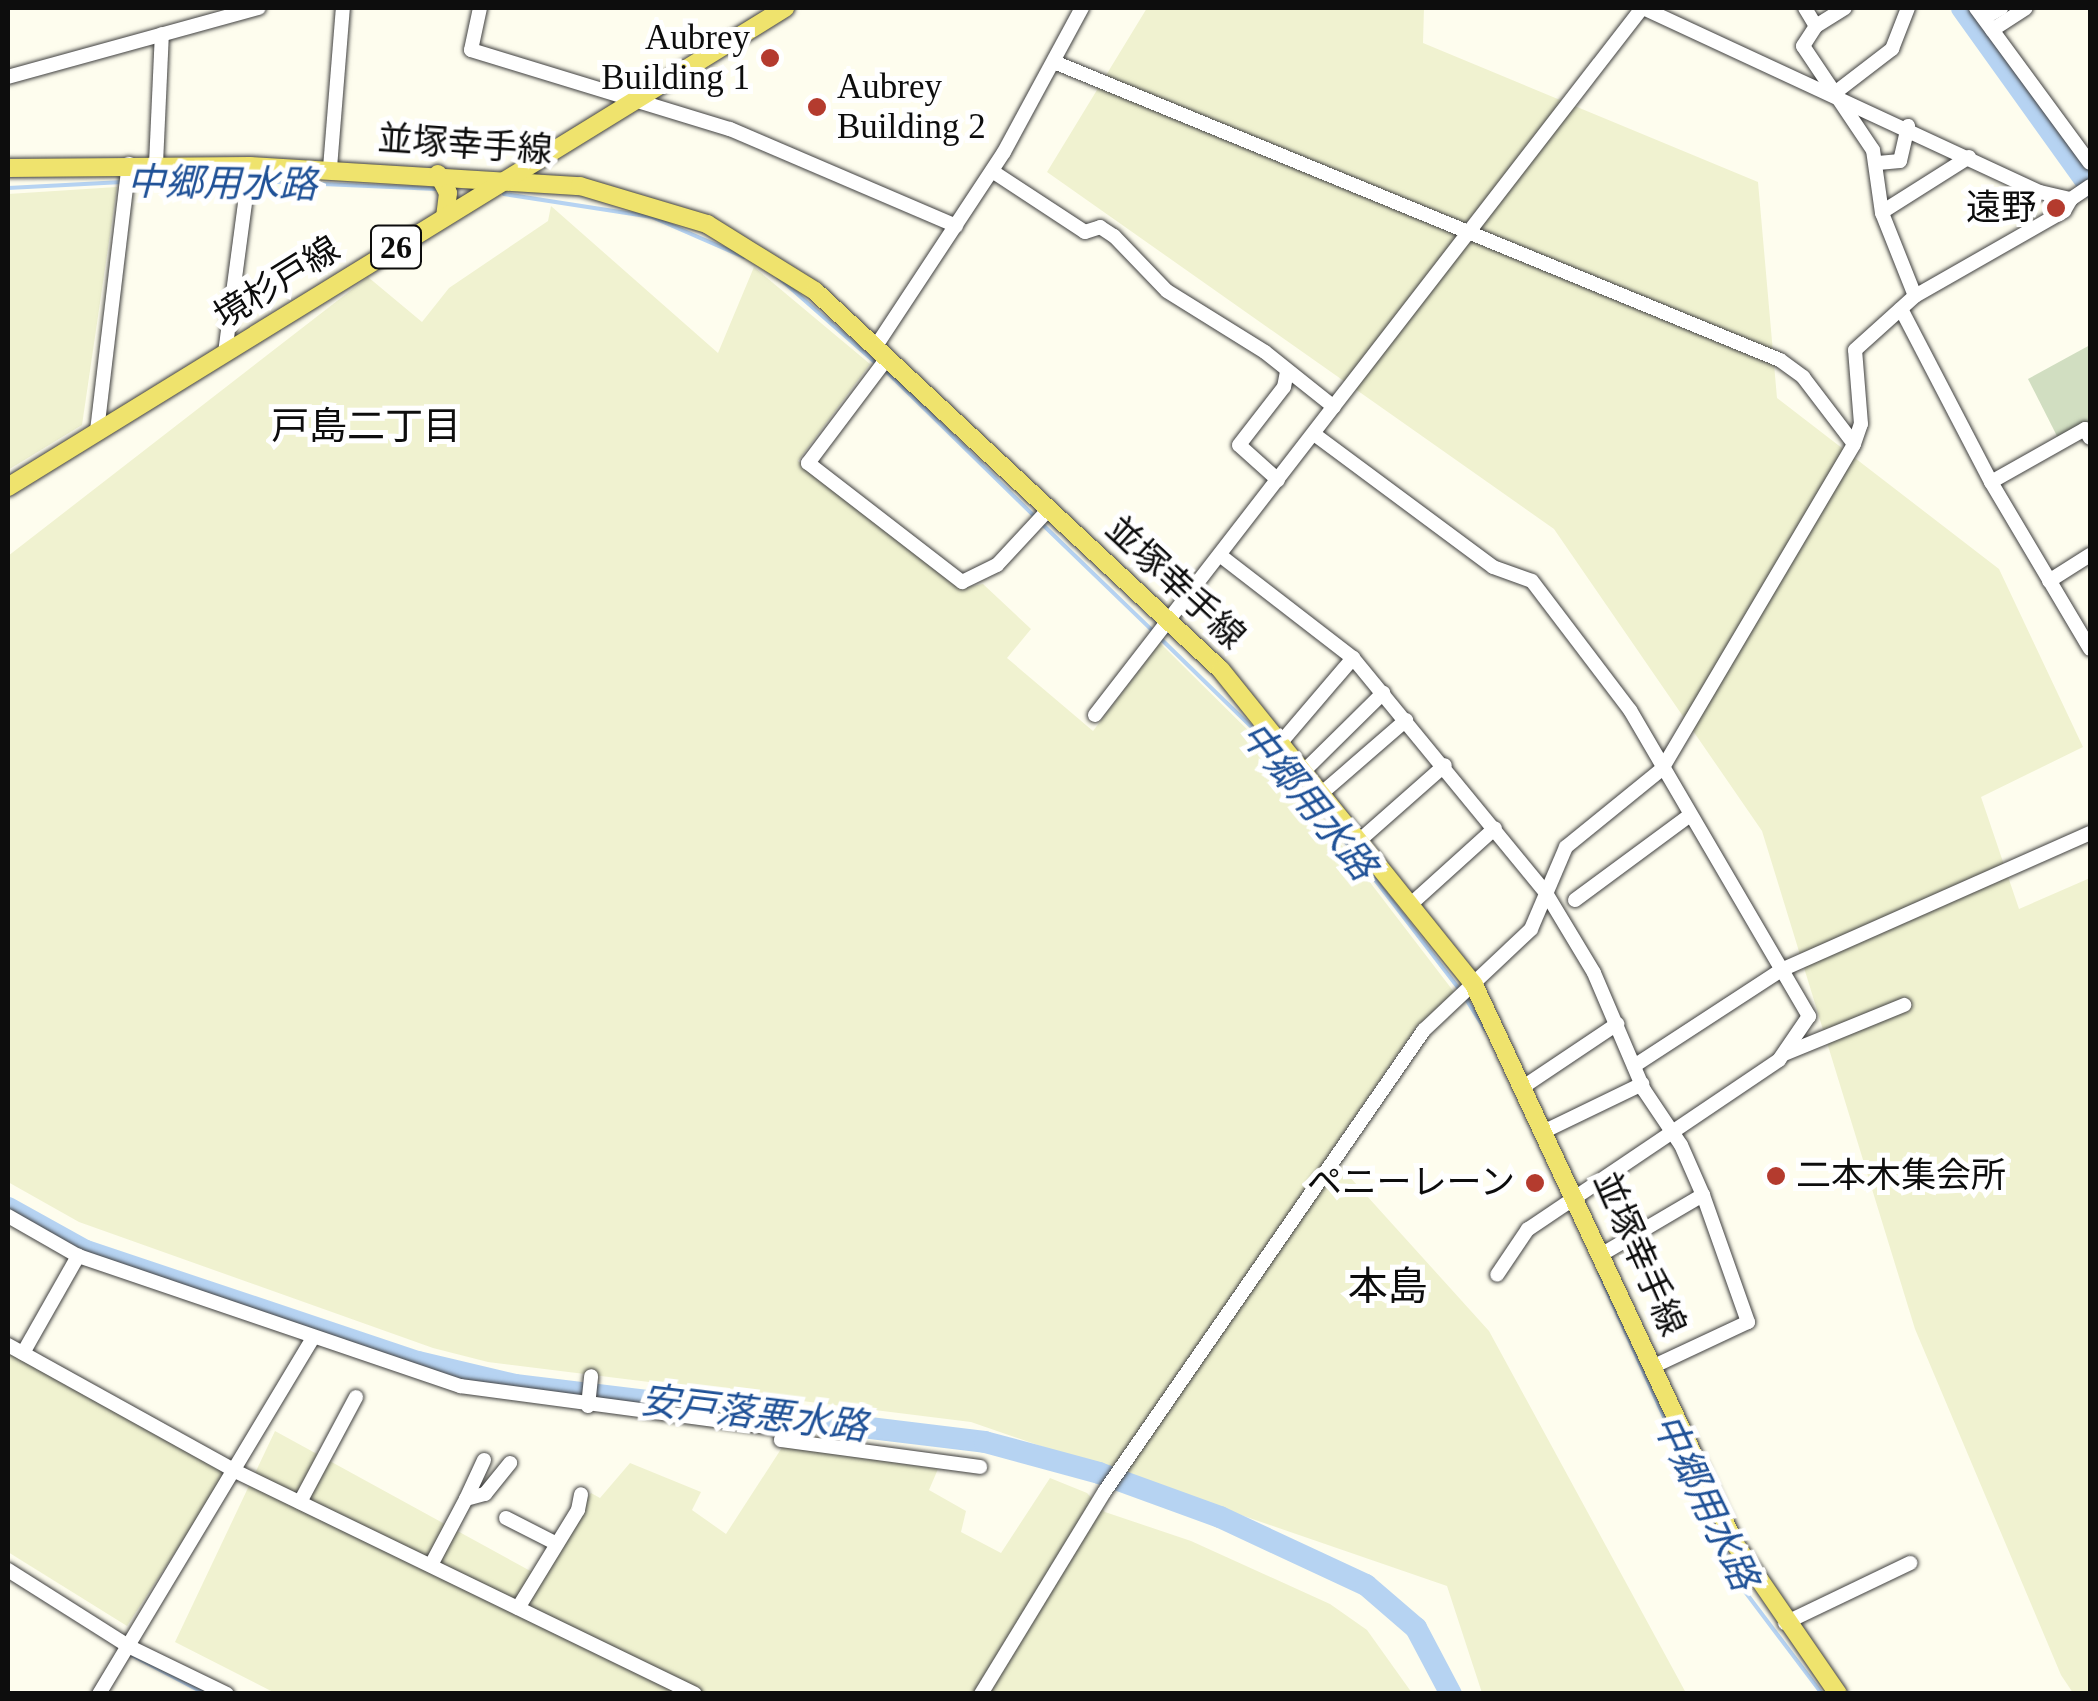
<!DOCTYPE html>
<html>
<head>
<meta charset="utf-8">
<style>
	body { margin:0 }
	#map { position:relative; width:2098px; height:1701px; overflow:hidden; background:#fefdee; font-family:"Times New Roman","Noto Sans JP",serif }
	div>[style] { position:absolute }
	.farmland>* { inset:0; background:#f0f2d0 }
	.cemetery>* { inset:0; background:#d1dec1 }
	.stream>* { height:4px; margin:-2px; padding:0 2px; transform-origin:2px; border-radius:2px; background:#b6d3f2 }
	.river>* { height:22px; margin:-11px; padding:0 11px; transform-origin:11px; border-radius:11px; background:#b6d3f2 }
	.roads { filter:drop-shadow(0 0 2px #404040) drop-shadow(0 0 2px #404040) }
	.minor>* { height:14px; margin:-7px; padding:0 7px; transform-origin:7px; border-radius:7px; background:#fff }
	.major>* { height:18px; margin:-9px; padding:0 9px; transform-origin:9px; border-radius:9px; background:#efe36d }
	.dots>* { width:28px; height:28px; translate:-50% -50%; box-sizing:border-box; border:5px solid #fff; border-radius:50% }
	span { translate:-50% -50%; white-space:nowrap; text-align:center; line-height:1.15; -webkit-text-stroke:10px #fff; paint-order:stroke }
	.shield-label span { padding:2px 8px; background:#fff; border:2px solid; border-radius:8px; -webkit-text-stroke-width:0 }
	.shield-label { font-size:32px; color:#0d0d0d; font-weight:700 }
	.poi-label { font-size:35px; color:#0d0d0d }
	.right { translate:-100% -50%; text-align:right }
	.left { translate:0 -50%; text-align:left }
	.street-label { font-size:35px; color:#0d0d0d }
	.water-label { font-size:38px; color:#1f5197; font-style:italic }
	.neighbourhood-label { font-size:38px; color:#0d0d0d }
	.quarter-label { font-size:40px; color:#0d0d0d }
	.frame { position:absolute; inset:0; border:10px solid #0d0d0d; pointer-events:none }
</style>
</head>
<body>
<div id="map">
	<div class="farmland">
		<div style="clip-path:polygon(1147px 8px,1424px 8px,1423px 43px,1758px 182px,1777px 398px,1999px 569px,2083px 747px,1981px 797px,2019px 909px,2090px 878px,2090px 1693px,2073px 1693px,2061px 1675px,1915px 1329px,1762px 831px,1554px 529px,1047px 172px)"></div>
		<div style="clip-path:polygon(117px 187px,82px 425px,8px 470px,8px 194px)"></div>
		<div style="clip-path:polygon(551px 206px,718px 353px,754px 267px,870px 364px,798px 461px,949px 576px,966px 587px,983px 584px,1031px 629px,1007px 658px,1093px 731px,1160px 643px,1271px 753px,1454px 992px,1417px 1026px,1329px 1154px,1489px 1331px,1686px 1693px,1482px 1693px,1447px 1586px,971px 1422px,488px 1362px,433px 1348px,79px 1222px,8px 1182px,8px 556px,368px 277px,422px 322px,449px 288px,548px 221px)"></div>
		<div style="clip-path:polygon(8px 1351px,226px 1474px,127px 1626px,8px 1552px)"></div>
		<div style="clip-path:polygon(275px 1431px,536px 1574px,591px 1493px,600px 1498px,630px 1463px,701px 1492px,692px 1510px,726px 1534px,783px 1446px,938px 1469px,929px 1490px,966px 1511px,961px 1532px,1001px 1553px,1050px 1478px,1087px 1493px,1105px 1512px,1191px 1541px,1330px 1604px,1367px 1630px,1412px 1693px,277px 1694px,175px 1642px)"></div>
	</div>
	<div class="cemetery">
		<div style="clip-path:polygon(2090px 345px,2090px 422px,2059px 440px,2028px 379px)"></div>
	</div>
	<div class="stream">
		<div style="left:252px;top:181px;width:185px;rotate:2.5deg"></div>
		<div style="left:132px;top:182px;width:111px;rotate:-0.5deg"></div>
		<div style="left:8px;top:188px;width:115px;rotate:-3deg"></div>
		<div style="left:504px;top:194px;width:150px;rotate:8.8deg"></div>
		<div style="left:652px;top:217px;width:100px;rotate:23.5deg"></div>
		<div style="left:778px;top:277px;width:130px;rotate:41.3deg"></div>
		<div style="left:884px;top:369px;width:210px;rotate:44.4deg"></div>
		<div style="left:1041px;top:523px;width:156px;rotate:44deg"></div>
		<div style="left:1160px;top:638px;width:155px;rotate:44.2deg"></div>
		<div style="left:1299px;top:781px;width:265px;rotate:52.4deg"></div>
		<div style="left:1466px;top:999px;width:36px;rotate:58deg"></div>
		<div style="left:1599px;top:1273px;width:342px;rotate:65.7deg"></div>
		<div style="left:1740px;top:1585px;width:136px;rotate:53deg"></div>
		<div style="left:128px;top:1653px;width:88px;rotate:27.7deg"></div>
	</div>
	<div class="river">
		<div style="left:1962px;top:8px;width:220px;rotate:54.4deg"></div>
		<div style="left:8px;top:1208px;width:89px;rotate:28.9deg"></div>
		<div style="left:86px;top:1251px;width:350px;rotate:18.5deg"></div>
		<div style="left:418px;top:1362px;width:100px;rotate:13.3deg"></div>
		<div style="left:515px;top:1385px;width:473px;rotate:6.9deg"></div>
		<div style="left:985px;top:1442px;width:118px;rotate:15.2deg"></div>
		<div style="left:1099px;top:1473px;width:129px;rotate:20deg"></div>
		<div style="left:1220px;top:1517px;width:161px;rotate:25deg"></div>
		<div style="left:1366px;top:1585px;width:66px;rotate:40.7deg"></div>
		<div style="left:1416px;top:1628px;width:75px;rotate:62.1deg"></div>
	</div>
	<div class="roads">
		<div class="minor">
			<div style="left:480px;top:8px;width:43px;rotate:102.1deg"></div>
			<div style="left:471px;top:50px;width:271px;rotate:17deg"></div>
			<div style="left:730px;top:129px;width:246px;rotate:23.2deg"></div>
			<div style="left:1643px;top:8px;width:438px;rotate:24.9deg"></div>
			<div style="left:2040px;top:192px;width:32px;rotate:13deg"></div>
			<div style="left:2071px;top:199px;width:23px;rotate:-34deg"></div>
			<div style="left:1805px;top:8px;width:21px;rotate:59deg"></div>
			<div style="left:1816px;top:26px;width:24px;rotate:123deg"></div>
			<div style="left:1803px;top:46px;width:125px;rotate:56.1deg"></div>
			<div style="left:1873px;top:150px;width:64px;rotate:81.9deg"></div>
			<div style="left:1882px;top:213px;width:89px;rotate:68.3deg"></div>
			<div style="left:1976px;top:8px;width:192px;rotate:53.7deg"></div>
			<div style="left:1984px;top:18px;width:20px;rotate:-30deg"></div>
			<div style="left:1816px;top:26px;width:34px;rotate:-32deg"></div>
			<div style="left:1992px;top:30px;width:40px;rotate:-32.9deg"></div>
			<div style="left:1054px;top:62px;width:785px;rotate:22.32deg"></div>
			<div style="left:1780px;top:360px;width:29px;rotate:36deg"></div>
			<div style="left:1803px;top:377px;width:84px;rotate:52.7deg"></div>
			<div style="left:8px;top:77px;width:260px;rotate:-15.4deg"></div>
			<div style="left:1836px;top:92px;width:71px;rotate:-37.5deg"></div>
			<div style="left:1892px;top:49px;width:44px;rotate:-68.7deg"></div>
			<div style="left:1878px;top:163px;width:22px;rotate:-5deg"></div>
			<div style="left:1900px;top:161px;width:36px;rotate:-77deg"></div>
			<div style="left:156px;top:164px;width:130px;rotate:-87.4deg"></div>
			<div style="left:330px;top:168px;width:161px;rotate:-85.4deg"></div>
			<div style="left:992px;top:171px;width:111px;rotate:33.3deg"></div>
			<div style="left:1085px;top:232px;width:16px;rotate:-18deg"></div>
			<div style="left:1100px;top:227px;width:17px;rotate:33deg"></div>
			<div style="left:1114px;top:236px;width:76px;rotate:46.1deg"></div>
			<div style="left:1167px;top:291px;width:115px;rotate:31.9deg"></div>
			<div style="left:1265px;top:352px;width:88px;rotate:38.6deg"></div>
			<div style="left:1882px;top:212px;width:103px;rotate:-32.3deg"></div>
			<div style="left:1901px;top:309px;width:195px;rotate:62.5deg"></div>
			<div style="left:1991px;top:482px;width:194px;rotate:59.3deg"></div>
			<div style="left:876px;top:346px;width:232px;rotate:-56.6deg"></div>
			<div style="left:1004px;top:152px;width:164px;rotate:-61.6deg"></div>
			<div style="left:225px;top:353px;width:189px;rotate:-82.4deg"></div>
			<div style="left:888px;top:357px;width:133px;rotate:127deg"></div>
			<div style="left:808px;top:463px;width:195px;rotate:37.7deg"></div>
			<div style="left:962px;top:582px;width:39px;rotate:-26deg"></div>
			<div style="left:997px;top:565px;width:76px;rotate:-47.1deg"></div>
			<div style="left:97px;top:431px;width:269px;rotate:-83.2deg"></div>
			<div style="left:1314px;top:434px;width:223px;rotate:36.6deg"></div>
			<div style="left:1493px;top:567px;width:41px;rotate:19.7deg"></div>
			<div style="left:1532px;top:581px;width:162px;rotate:52.8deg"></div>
			<div style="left:1630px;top:710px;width:355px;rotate:59.7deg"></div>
			<div style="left:1809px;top:1016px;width:53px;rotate:124.3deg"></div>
			<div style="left:1779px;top:1060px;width:303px;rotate:146deg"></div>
			<div style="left:1528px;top:1229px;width:55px;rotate:124deg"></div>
			<div style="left:1278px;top:480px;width:52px;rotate:-138.1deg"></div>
			<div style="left:1239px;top:445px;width:73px;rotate:-52.2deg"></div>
			<div style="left:1284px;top:387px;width:16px;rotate:-79deg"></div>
			<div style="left:1991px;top:482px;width:108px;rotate:-29.4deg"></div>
			<div style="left:2085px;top:429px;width:10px;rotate:61deg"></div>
			<div style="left:1221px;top:556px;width:167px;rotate:37.7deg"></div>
			<div style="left:1353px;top:658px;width:304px;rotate:50.6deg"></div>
			<div style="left:1546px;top:893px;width:93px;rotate:59deg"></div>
			<div style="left:1594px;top:973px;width:127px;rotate:66.9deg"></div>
			<div style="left:1644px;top:1090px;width:66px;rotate:56.1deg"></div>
			<div style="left:1681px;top:1145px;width:55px;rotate:66.3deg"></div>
			<div style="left:1703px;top:1195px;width:135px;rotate:70.5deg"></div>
			<div style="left:1748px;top:1322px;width:104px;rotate:154.9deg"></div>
			<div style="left:2049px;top:581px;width:49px;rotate:-32.4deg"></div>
			<div style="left:1095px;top:715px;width:894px;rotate:-52.27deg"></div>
			<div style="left:1283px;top:740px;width:108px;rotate:-49.5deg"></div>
			<div style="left:1305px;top:770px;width:110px;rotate:-44.6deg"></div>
			<div style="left:1323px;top:792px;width:110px;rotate:-40.9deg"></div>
			<div style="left:1360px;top:840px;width:113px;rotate:-41.4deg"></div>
			<div style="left:1575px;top:900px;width:142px;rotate:-36.4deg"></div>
			<div style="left:1411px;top:904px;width:113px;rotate:-42.1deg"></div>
			<div style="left:1784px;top:1054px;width:130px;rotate:-22.2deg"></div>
			<div style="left:1634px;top:1066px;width:176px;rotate:-33.1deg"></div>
			<div style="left:1781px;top:970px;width:338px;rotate:-23.9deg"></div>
			<div style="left:1526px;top:1085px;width:110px;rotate:-33.8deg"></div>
			<div style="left:1547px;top:1130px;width:106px;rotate:-25.8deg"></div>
			<div style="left:8px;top:1216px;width:81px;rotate:29.7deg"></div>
			<div style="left:78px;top:1256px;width:404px;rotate:18.8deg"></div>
			<div style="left:460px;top:1386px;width:331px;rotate:7.6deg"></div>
			<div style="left:788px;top:1430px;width:12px;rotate:125deg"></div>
			<div style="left:781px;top:1440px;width:201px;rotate:7.7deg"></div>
			<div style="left:1604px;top:1253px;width:115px;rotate:-30.4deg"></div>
			<div style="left:8px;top:1345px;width:260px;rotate:29deg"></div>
			<div style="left:235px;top:1471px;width:511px;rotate:25.86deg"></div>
			<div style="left:23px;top:1353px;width:112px;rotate:-60.4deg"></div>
			<div style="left:588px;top:1406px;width:30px;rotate:-84deg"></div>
			<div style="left:466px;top:1499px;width:43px;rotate:-65.2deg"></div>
			<div style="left:300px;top:1502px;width:119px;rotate:-61.9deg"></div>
			<div style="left:506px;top:1518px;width:57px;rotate:27deg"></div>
			<div style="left:431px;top:1565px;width:75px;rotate:-62.1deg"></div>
			<div style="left:466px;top:1499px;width:20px;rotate:-15deg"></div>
			<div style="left:485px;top:1494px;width:40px;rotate:-51deg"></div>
			<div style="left:8px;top:1570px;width:142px;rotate:32.3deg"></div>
			<div style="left:128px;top:1646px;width:110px;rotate:25.9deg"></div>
			<div style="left:518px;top:1608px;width:115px;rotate:-58.5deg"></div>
			<div style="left:578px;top:1510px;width:16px;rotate:-79deg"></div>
			<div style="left:1785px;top:1623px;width:139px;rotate:-25.6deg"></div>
			<div style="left:99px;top:1694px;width:413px;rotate:-59deg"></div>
			<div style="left:981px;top:1694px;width:238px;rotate:-58.6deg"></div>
			<div style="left:1105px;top:1491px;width:561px;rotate:-55.32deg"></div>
			<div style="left:1424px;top:1030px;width:147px;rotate:-43.3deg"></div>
			<div style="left:1531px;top:929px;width:89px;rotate:-66.9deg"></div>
			<div style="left:1566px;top:847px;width:124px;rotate:-39.1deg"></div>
			<div style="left:1662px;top:769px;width:377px;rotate:-59.4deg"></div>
			<div style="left:1854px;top:444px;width:21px;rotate:-71deg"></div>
			<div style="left:1861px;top:424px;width:74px;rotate:-94.6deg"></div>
			<div style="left:1855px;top:350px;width:81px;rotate:-42deg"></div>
			<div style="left:1915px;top:296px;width:172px;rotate:-29.7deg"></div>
			<div style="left:2064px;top:211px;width:14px;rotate:-60deg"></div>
		</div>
		<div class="major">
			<div style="left:8px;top:168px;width:242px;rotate:-0.5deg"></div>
			<div style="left:250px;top:166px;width:331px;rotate:3.5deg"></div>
			<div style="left:580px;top:186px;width:133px;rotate:16.7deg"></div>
			<div style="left:707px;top:224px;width:127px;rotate:31.8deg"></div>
			<div style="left:815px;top:291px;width:555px;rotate:43.03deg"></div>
			<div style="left:1221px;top:670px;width:404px;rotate:51.2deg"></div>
			<div style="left:1474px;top:985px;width:617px;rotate:64.97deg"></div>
			<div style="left:1735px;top:1544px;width:182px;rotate:55.5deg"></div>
			<div style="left:438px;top:174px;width:21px;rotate:62deg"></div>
			<div style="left:448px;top:193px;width:24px;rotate:97deg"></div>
			<div style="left:8px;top:487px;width:913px;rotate:-31.65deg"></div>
		</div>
	</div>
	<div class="dots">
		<div style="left:770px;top:58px;background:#b43b2e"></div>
		<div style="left:817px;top:107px;background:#b43b2e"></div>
		<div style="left:2056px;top:208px;background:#b43b2e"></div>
		<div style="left:1776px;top:1176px;background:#b43b2e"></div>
		<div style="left:1535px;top:1183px;background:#b43b2e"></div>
	</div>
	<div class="shield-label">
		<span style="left:396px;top:247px">26</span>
	</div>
	<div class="poi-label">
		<span class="right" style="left:750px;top:58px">Aubrey<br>Building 1</span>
		<span class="left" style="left:837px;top:107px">Aubrey<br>Building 2</span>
		<span class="right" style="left:2036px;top:208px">遠野</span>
		<span class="left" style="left:1796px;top:1176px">二本木集会所</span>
		<span class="right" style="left:1515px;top:1183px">ペニーレーン</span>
	</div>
	<div class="street-label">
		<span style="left:465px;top:145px;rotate:4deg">並塚幸手線</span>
		<span style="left:277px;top:283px;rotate:-32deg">境杉戸線</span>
		<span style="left:1175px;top:583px;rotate:43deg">並塚幸手線</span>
		<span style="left:1639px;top:1254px;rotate:66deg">並塚幸手線</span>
	</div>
	<div class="water-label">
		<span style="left:222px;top:184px;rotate:1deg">中郷用水路</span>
		<span style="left:1308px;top:801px;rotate:51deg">中郷用水路</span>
		<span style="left:754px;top:1414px;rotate:7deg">安戸落悪水路</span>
		<span style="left:1705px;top:1502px;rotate:64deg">中郷用水路</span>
	</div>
	<div class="neighbourhood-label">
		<span style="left:366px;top:427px">戸島二丁目</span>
	</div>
	<div class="quarter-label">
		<span style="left:1388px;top:1287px">本島</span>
	</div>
	<div class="frame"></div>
</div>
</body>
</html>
